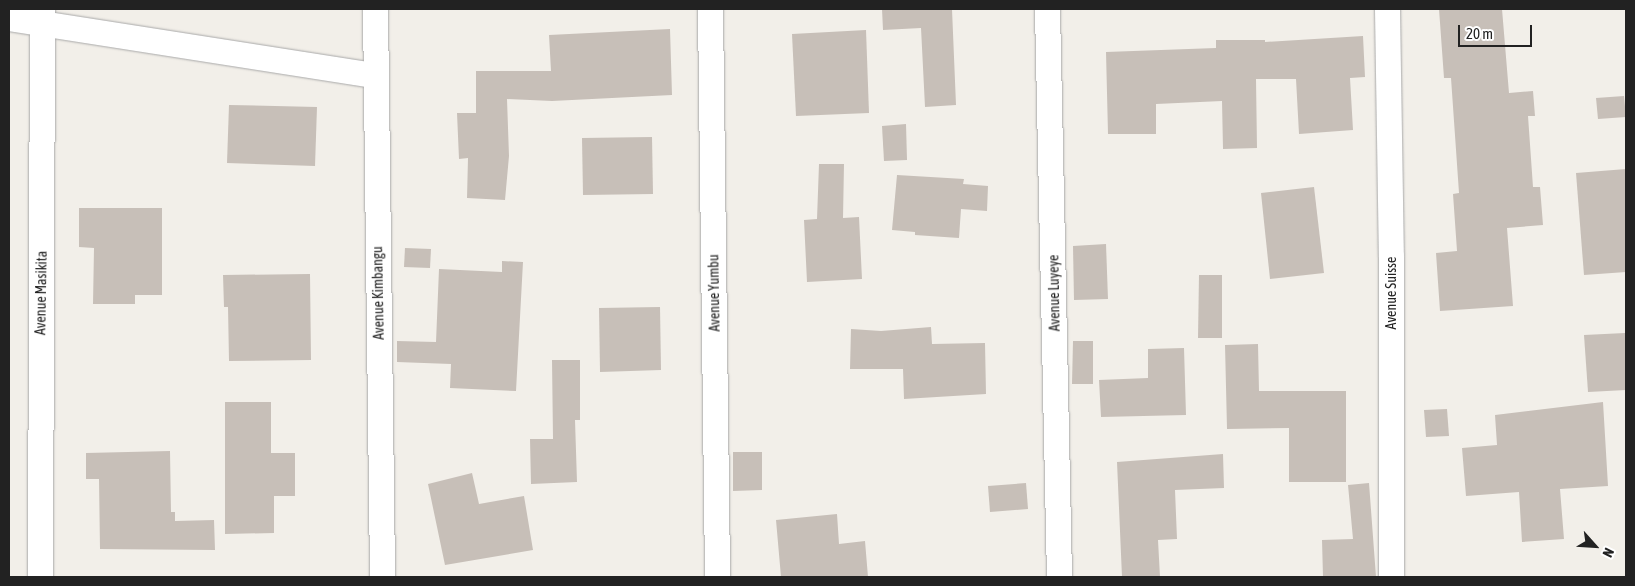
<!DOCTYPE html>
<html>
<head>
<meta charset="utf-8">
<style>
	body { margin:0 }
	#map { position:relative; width:1635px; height:586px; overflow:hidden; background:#f2efe9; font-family:"Asap Condensed",sans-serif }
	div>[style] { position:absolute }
	.building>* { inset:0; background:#c7bfb8 }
	.roads { filter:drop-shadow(0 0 1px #a9a9a9) drop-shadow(0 0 1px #a9a9a9) }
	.minor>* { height:25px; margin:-12.5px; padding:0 12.5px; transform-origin:12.5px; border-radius:12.5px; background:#fff }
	span { translate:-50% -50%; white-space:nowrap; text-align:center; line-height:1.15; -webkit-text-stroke:5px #fff; paint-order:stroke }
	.street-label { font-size:14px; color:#222 }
	.frame { position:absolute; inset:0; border:10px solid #222; pointer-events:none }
	.north { position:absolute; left:1570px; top:521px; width:50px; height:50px; -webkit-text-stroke:4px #fff; paint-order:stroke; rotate:116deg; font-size:14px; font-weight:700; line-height:20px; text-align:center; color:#222 }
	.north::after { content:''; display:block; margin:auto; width:18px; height:22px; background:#222; clip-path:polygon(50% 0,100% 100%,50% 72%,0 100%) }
	.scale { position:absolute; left:1458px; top:25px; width:74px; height:22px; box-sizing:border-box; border:2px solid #222; border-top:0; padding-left:6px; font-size:15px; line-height:18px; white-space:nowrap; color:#222; -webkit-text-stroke:4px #fff; paint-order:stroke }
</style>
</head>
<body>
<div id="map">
	<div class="building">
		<div style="clip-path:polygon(882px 9px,952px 9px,956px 105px,925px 107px,921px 28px,883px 30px)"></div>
		<div style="clip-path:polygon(1439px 9px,1502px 9px,1509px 93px,1533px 91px,1535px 116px,1528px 116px,1533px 187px,1540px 187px,1543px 225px,1507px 228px,1513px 306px,1440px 311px,1436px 253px,1457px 251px,1453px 194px,1459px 193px,1451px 78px,1444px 78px)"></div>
		<div style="clip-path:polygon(670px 29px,672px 95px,552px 101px,507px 99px,509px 156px,505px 200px,467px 198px,468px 158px,459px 159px,457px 113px,476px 113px,476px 71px,551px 71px,549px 35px)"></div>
		<div style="clip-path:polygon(866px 30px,869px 113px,796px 116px,792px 34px)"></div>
		<div style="clip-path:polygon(1363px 36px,1365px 77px,1350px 78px,1353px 130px,1299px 134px,1296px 79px,1256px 79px,1257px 148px,1223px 149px,1222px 101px,1156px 104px,1156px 134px,1108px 134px,1106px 52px,1216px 48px,1216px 40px,1265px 40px,1265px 42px)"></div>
		<div style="clip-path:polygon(1624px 96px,1626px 117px,1598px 119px,1596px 98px)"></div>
		<div style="clip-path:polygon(229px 105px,317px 107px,315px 166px,227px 163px)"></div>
		<div style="clip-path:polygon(906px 124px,907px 160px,884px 161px,882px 126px)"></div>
		<div style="clip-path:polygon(652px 137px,653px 194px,583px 195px,582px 138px)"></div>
		<div style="clip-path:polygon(819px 164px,844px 164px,843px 218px,859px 217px,862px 279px,807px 282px,804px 220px,817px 219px)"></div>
		<div style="clip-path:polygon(1626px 169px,1626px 272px,1584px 275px,1576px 173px)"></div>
		<div style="clip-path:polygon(897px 175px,964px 179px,963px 184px,988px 186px,987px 211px,961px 209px,959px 238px,915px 235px,915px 232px,892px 230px)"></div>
		<div style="clip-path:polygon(1314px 187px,1324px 273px,1270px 279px,1261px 193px)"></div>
		<div style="clip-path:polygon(79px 208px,162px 208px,162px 295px,135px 295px,135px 304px,93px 304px,94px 248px,79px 247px)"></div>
		<div style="clip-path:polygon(1106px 244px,1108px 299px,1074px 300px,1073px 246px)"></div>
		<div style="clip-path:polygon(405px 248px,431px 249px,430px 268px,404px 267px)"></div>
		<div style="clip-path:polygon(502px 261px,523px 262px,516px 391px,450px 388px,451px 364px,397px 362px,397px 341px,436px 342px,439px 269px,502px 272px)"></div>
		<div style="clip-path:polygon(310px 274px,311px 360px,229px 361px,228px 307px,224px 307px,223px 275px)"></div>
		<div style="clip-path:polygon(1199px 275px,1222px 275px,1222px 338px,1198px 338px)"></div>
		<div style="clip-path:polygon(660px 307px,661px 370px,600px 372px,599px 308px)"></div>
		<div style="clip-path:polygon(931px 327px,932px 344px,985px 343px,986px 394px,904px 399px,903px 369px,850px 369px,851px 329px,881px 331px)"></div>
		<div style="clip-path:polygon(1625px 333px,1626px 390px,1588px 392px,1584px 335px)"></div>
		<div style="clip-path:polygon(1073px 341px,1093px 341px,1093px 384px,1072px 384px)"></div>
		<div style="clip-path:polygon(1258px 344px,1259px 391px,1346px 391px,1346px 482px,1289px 482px,1289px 428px,1227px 429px,1225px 345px)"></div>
		<div style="clip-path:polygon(1184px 348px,1186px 415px,1101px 417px,1099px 380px,1148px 378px,1148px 349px)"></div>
		<div style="clip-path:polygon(552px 360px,580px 360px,580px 420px,575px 420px,577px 482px,531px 484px,530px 439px,553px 439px)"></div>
		<div style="clip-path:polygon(225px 402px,271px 402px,271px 453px,295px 453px,295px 496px,274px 496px,274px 533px,225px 534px)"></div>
		<div style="clip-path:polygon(1603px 402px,1608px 486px,1560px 489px,1564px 539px,1522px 542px,1519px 492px,1466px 496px,1462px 448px,1497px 445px,1495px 415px)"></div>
		<div style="clip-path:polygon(1447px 409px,1449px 436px,1426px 437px,1424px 410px)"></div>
		<div style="clip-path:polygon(170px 451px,171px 512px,175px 512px,175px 521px,214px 520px,215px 550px,100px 549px,99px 479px,86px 479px,86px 453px)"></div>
		<div style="clip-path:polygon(733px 452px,762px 452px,762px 490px,733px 491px)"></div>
		<div style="clip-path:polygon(1223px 454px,1224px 488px,1175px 490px,1177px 539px,1158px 540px,1160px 577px,1122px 577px,1117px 462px)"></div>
		<div style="clip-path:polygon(472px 473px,479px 504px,524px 496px,533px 550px,445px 565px,428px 484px)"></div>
		<div style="clip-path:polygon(1026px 483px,1028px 509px,990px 512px,988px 486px)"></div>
		<div style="clip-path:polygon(1369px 483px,1376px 577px,1323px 577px,1322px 540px,1353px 539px,1348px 485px)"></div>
		<div style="clip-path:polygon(837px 514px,839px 544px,865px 541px,868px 577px,781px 577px,776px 520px)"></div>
	</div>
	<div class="roads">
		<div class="minor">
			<div style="left:375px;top:9px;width:568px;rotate:89.29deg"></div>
			<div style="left:710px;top:9px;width:568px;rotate:89.29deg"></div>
			<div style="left:1047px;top:9px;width:568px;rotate:88.79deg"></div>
			<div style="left:1387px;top:9px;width:247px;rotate:89.1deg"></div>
			<div style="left:1391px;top:256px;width:321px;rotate:90deg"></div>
			<div style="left:9px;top:18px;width:370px;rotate:8.9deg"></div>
			<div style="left:40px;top:577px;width:568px;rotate:-89.8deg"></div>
		</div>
	</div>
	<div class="street-label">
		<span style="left:41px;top:293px;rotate:-89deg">Avenue Masikita</span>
		<span style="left:378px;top:293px;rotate:-91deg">Avenue Kimbangu</span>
		<span style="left:714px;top:293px;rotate:-91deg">Avenue Yumbu</span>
		<span style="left:1054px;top:293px;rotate:-91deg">Avenue Luyeye</span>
		<span style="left:1391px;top:293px;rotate:-90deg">Avenue Suisse</span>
	</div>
	<div class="frame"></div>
	<div class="north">N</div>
	<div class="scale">20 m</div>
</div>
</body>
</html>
